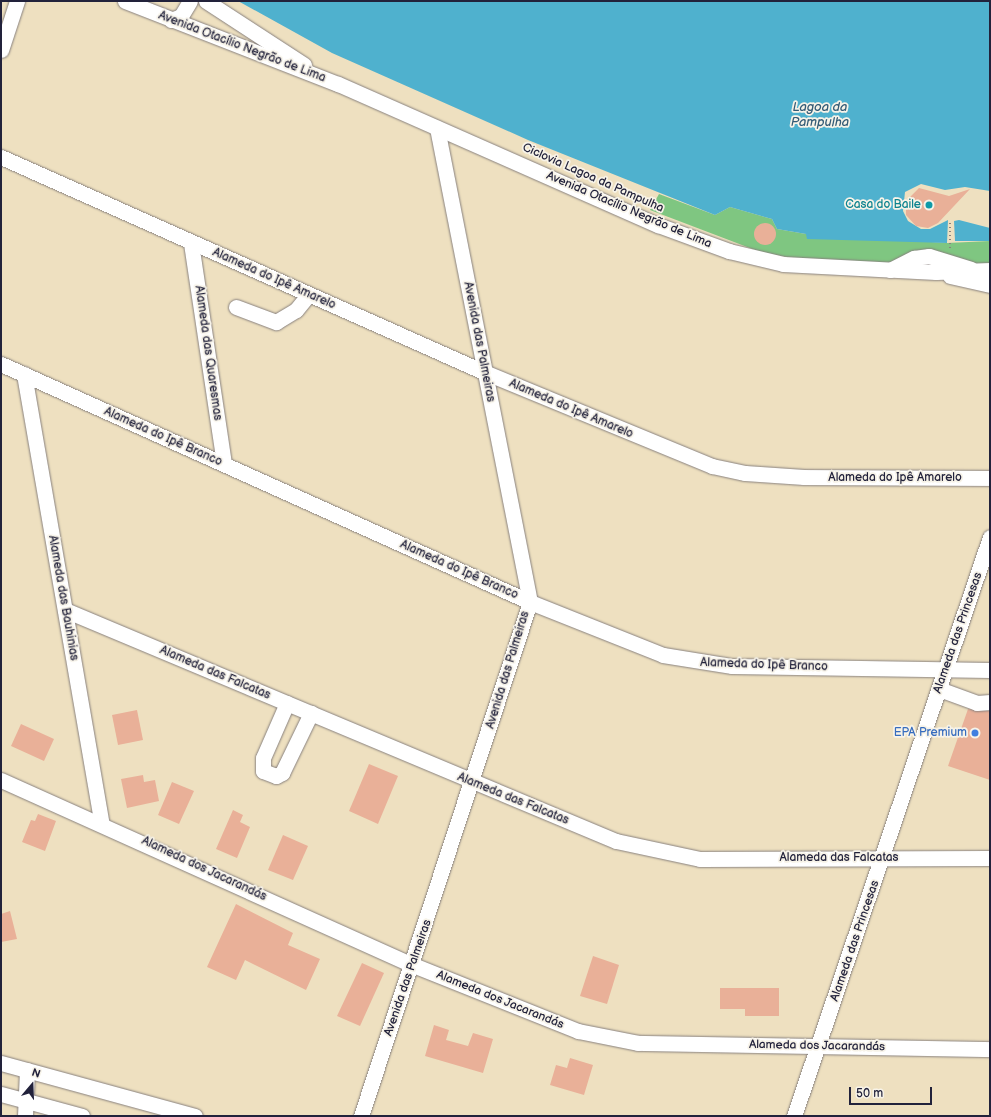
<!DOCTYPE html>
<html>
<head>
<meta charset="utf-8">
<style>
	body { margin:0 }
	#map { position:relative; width:991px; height:1117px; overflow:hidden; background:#eee0c0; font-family:"Balsamiq Sans",sans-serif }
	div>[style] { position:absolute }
	.green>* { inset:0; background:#7fc681 }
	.water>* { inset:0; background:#4fb1ce }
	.building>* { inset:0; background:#e9b098 }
	.round { border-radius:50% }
	.path>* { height:2px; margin-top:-1px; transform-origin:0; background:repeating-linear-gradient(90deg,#88817e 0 1px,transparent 0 4px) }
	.roads { filter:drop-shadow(0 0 1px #88817e) drop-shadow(0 0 1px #88817e) }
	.minor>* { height:15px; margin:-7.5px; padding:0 7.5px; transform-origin:7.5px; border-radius:7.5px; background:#fff }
	.dots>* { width:11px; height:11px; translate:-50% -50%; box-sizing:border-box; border:2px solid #f7f3e8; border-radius:50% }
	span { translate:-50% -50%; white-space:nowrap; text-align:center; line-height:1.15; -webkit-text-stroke:3.5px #f7f3e8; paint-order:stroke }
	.street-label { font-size:12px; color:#22223b }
	.culture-label { font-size:12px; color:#0d838f }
	.right { translate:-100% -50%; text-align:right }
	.shop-label { font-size:12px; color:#366cbe }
	.water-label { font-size:13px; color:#345b76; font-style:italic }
	.frame { position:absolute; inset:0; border:2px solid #22223b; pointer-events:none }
	.north { position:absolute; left:12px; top:1065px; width:40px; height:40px; -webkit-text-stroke:3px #f7f3e8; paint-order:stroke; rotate:19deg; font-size:11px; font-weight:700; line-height:16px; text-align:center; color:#22223b }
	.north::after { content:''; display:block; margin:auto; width:14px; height:18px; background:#22223b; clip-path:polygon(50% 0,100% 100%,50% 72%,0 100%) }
	.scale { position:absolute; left:849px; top:1087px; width:83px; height:18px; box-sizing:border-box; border:2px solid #22223b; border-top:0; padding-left:5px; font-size:12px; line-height:14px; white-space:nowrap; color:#22223b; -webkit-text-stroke:3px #f7f3e8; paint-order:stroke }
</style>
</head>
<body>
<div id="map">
	<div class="green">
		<div style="clip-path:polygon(659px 194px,715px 215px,730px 207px,772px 219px,777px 229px,806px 234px,947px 243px,990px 241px,990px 267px,840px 266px,763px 253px,650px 210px)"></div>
	</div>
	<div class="water">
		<div style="clip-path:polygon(238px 1px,990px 1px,990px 191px,965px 187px,945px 190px,921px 184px,905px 192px,903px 211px,908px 221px,921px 229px,930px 229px,948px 220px,947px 243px,807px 239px,806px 234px,777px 229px,772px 219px,730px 207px,715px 215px,528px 140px,332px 53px)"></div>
		<div style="clip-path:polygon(959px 220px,990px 228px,990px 241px,955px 241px,954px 221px)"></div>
	</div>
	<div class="building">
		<div style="clip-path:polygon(919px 188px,949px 196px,970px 189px,938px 223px,928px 228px,916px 226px,906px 215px,906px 201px)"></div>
		<div class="round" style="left:754px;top:223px;width:22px;height:22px"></div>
		<div style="clip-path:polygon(968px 709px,990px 711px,990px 780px,948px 766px)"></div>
		<div style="clip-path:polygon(137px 710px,143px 740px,118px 745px,112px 715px)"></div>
		<div style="clip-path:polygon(21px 724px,54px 739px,44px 761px,11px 746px)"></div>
		<div style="clip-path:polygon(369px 764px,398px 776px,378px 824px,349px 811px)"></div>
		<div style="clip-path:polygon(143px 775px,144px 782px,155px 780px,159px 801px,127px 808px,121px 779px)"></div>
		<div style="clip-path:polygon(172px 782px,194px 791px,179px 824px,158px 815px)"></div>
		<div style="clip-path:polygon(233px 810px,243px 815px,240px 822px,250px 827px,237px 858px,216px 849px)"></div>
		<div style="clip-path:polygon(38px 814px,56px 821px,45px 851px,22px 842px,31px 820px,35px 821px)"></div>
		<div style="clip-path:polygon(283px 835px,308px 846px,293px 880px,268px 870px)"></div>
		<div style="clip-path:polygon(236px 904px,293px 933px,288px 945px,320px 959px,306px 990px,245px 960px,236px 980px,207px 967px)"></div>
		<div style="clip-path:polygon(10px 911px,17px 939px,1px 942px,1px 914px)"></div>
		<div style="clip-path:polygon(593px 956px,619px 965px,607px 1004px,580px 996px)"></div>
		<div style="clip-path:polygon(362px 963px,384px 973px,360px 1026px,337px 1016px)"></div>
		<div style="clip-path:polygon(720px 988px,779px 988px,779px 1016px,745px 1016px,745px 1009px,720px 1009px)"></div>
		<div style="clip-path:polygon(434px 1025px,449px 1030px,446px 1040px,468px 1046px,473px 1033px,493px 1039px,483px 1073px,425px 1056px)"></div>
		<div style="clip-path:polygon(570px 1058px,593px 1065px,584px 1095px,550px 1085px,556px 1065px,567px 1068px)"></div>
	</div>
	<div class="path">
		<div style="left:950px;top:223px;width:27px;rotate:90deg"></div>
	</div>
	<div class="roads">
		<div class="minor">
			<div style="left:125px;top:1px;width:229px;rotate:21.3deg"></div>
			<div style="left:338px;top:84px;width:350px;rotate:23.8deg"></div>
			<div style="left:658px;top:225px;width:76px;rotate:20.1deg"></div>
			<div style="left:729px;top:251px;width:56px;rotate:13.5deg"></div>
			<div style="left:783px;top:264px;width:153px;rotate:3deg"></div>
			<div style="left:936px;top:272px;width:54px;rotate:-2.1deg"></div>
			<div style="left:206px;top:1px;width:117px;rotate:33.1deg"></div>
			<div style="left:171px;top:20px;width:11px;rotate:-22deg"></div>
			<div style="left:181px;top:16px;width:17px;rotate:-59deg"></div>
			<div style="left:1px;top:50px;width:52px;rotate:-71.9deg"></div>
			<div style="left:1px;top:157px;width:529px;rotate:24deg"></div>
			<div style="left:484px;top:372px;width:247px;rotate:22.4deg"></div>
			<div style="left:712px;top:466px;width:34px;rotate:12deg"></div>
			<div style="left:745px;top:473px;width:59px;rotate:3.9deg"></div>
			<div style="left:804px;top:477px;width:186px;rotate:0.3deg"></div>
			<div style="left:191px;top:243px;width:223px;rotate:81.5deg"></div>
			<div style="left:890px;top:270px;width:27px;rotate:-27deg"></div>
			<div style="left:914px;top:258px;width:15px;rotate:-8deg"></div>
			<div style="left:929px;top:256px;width:44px;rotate:17.2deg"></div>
			<div style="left:950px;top:276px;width:41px;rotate:12.7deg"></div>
			<div style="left:236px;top:307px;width:43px;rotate:20.6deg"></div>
			<div style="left:276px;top:322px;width:23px;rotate:-31deg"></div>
			<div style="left:296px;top:310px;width:19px;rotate:-51deg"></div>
			<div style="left:1px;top:364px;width:580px;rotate:24.22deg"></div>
			<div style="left:530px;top:602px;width:143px;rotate:21.7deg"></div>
			<div style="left:663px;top:655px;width:70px;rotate:9.1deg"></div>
			<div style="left:732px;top:666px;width:258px;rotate:0.9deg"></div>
			<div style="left:24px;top:374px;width:455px;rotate:80.2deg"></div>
			<div style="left:65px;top:610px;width:597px;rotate:22.75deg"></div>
			<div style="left:616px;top:841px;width:86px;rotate:12.1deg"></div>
			<div style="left:700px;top:859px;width:290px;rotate:-0.2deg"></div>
			<div style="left:939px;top:689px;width:40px;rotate:20.2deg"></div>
			<div style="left:977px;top:703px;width:13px;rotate:-4deg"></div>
			<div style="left:287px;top:703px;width:60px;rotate:113.6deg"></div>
			<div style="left:263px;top:758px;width:13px;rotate:90deg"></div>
			<div style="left:263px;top:771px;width:14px;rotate:21deg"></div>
			<div style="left:276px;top:776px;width:7px;rotate:-27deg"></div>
			<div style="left:282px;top:773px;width:67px;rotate:-64.2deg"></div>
			<div style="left:1px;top:780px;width:452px;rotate:24.2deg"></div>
			<div style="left:413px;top:965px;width:178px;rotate:21.8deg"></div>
			<div style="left:578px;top:1031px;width:61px;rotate:11.3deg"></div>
			<div style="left:638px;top:1043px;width:352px;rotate:1deg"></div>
			<div style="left:1px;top:1063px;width:201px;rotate:15.3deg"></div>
			<div style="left:1px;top:1094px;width:84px;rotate:15.2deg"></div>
			<div style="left:25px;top:1116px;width:46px;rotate:-87.5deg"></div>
			<div style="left:361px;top:1116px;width:541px;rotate:-71.8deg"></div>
			<div style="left:530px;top:602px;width:483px;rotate:-101.1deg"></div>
			<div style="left:794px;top:1116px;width:611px;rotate:-71.3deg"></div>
		</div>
	</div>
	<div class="dots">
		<div style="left:929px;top:205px;background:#0f9aa8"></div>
		<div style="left:975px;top:733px;background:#3f7fe0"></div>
	</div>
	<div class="street-label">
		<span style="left:242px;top:47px;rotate:21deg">Avenida Otacílio Negrão de Lima</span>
		<span style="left:593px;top:178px;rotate:24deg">Ciclovia Lagoa da Pampulha</span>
		<span style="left:629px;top:210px;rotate:23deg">Avenida Otacílio Negrão de Lima</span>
		<span style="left:274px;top:279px;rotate:24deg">Alameda do Ipê Amarelo</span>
		<span style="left:479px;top:342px;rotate:79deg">Avenida das Palmeiras</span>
		<span style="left:208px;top:353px;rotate:82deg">Alameda das Quaresmas</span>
		<span style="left:571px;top:409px;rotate:23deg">Alameda do Ipê Amarelo</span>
		<span style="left:163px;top:437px;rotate:24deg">Alameda do Ipê Branco</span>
		<span style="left:895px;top:478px">Alameda do Ipê Amarelo</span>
		<span style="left:459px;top:570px;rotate:24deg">Alameda do Ipê Branco</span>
		<span style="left:63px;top:598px;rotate:80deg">Alameda das Bauhinias</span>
		<span style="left:958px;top:633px;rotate:-71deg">Alameda das Princesas</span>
		<span style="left:764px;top:665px;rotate:2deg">Alameda do Ipê Branco</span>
		<span style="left:508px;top:670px;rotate:-73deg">Avenida das Palmeiras</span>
		<span style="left:215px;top:673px;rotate:23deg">Alameda das Falcatas</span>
		<span style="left:513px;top:799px;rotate:22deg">Alameda das Falcatas</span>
		<span style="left:839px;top:858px">Alameda das Falcatas</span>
		<span style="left:204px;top:869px;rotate:25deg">Alameda dos Jacarandás</span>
		<span style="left:855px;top:941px;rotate:-71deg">Alameda das Princesas</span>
		<span style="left:408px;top:978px;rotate:-71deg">Avenida das Palmeiras</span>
		<span style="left:500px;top:1000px;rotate:22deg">Alameda dos Jacarandás</span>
		<span style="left:817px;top:1046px;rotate:1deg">Alameda dos Jacarandás</span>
	</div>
	<div class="culture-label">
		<span class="right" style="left:921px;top:205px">Casa do Baile</span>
	</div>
	<div class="shop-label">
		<span class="right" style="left:967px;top:733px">EPA Premium</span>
	</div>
	<div class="water-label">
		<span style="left:820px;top:115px">Lagoa da<br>Pampulha</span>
	</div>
	<div class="frame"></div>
	<div class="north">N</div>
	<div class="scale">50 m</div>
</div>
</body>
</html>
